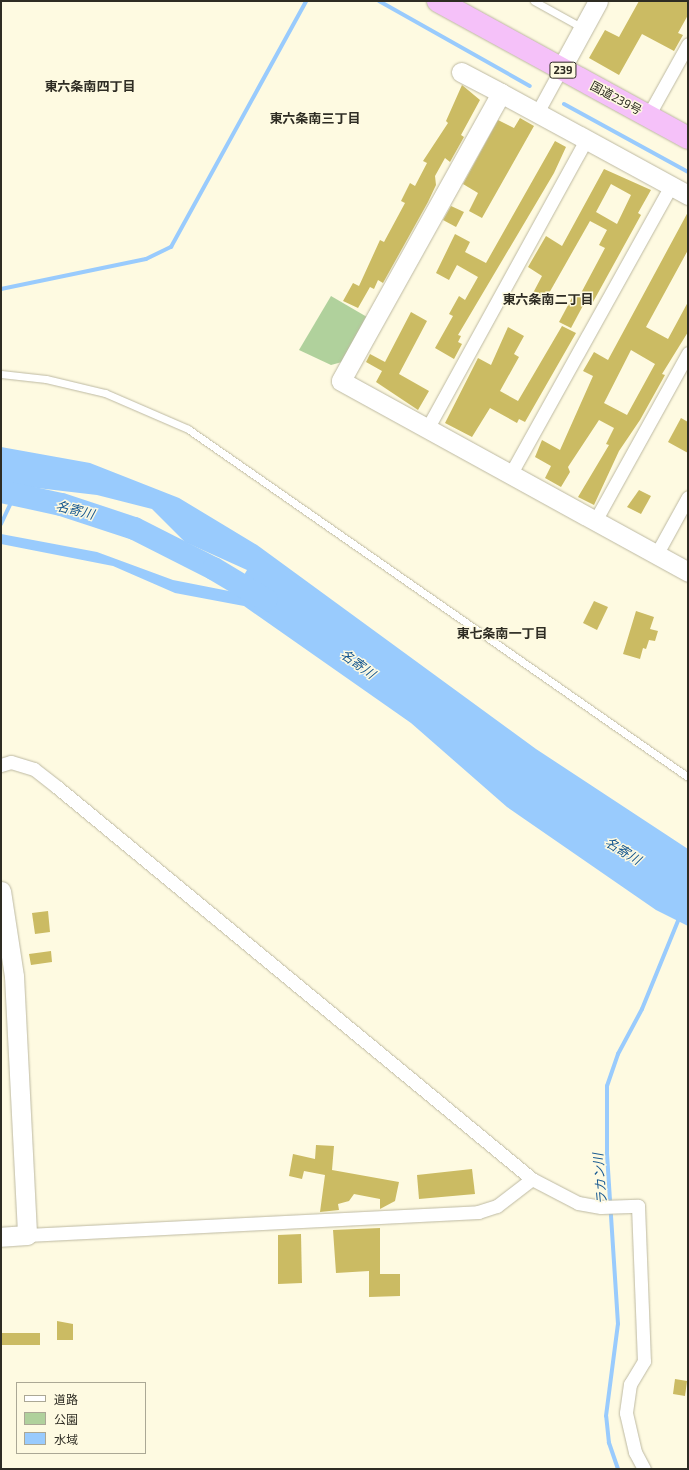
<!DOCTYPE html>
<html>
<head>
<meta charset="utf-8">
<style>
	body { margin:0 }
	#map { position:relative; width:689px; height:1470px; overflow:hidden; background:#fefae1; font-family:"Exo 2","Noto Sans JP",sans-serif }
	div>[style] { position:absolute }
	.green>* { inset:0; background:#b0d19c }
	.water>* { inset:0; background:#99cbfd }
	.stream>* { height:4px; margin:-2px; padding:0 2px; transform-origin:2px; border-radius:2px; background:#99cbfd }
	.river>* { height:23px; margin:-11.5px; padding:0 11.5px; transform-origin:11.5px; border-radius:11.5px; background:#99cbfd }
	.building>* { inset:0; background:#cbbb63 }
	.roads { filter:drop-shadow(0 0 1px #bdb9a2) drop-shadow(0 0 1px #bdb9a2) }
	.lane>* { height:7px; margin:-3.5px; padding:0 3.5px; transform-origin:3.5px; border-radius:3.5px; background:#fff }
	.street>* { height:13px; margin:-6.5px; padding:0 6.5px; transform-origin:6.5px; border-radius:6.5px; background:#fff }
	.secondary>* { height:19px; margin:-9.5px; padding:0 9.5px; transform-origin:9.5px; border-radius:9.5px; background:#fff }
	.highway>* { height:22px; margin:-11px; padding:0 11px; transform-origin:11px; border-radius:11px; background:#f5c1f9 }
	span { translate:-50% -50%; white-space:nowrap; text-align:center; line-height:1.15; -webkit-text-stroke:3px #fefae1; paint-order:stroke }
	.shield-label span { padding:1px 3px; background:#fefae1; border:1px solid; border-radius:3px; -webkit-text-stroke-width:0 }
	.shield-label { font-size:11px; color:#2e2c23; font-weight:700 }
	.street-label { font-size:12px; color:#2e2c23 }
	.neighbourhood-label { font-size:13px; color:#2e2c23; font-weight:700 }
	.water-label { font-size:13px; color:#155790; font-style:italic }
	.frame { position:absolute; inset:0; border:2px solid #2e2c23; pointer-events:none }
	.legend { position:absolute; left:16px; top:1382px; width:130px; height:72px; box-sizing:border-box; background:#fefae1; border:1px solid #aba895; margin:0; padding:5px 7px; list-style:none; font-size:12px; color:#2e2c23 }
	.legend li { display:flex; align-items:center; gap:8px; height:20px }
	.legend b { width:20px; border:1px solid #aba895 }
</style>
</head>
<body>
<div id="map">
	<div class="green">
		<div style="clip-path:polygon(331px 296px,367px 317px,342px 362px,331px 365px,299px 350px)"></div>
	</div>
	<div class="water">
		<div style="clip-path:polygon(1px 447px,90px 463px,179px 498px,257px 545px,536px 749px,688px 849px,688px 926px,656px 910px,507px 807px,411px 723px,244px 606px,175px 593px,113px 566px,1px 544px,1px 534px,97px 552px,173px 580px,234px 592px,247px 570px,185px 542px,152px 509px,97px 495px,20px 486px,1px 489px)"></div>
	</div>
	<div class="stream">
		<div style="left:379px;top:1px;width:173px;rotate:29.4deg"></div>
		<div style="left:564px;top:104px;width:141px;rotate:28.7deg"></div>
		<div style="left:1px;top:289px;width:148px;rotate:-11.7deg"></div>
		<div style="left:146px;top:259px;width:28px;rotate:-26deg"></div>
		<div style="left:171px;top:247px;width:281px;rotate:-61.2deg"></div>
		<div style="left:1px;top:524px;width:33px;rotate:-65deg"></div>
		<div style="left:618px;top:1469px;width:28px;rotate:-109deg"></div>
		<div style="left:609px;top:1443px;width:27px;rotate:-96deg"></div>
		<div style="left:606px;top:1416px;width:93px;rotate:-82.6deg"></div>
		<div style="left:618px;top:1324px;width:172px;rotate:-93.7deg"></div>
		<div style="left:607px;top:1152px;width:66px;rotate:-90deg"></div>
		<div style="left:607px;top:1086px;width:34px;rotate:-71deg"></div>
		<div style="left:618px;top:1054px;width:51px;rotate:-61.9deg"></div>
		<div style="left:642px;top:1009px;width:100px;rotate:-67.8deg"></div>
	</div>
	<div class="river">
		<div style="left:1px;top:491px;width:61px;rotate:12.2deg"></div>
		<div style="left:61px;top:504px;width:77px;rotate:18.2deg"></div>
		<div style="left:134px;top:528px;width:89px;rotate:26.9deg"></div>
		<div style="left:213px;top:568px;width:61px;rotate:30.8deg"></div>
	</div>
	<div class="building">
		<div style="clip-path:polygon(639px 1px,688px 1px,688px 15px,678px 33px,683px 35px,674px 51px,642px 34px,619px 75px,589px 58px,605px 30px,619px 37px)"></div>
		<div style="clip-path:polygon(462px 85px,480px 100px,461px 135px,464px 137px,450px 162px,445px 158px,435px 176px,436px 185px,428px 202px,383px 283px,378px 280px,374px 289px,370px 287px,358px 308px,343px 301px,353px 283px,359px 286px,380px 240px,384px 242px,405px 203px,401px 201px,410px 183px,415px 186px,427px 163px,423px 161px,448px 123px,446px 121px)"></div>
		<div style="clip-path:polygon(520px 118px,534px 126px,482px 218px,469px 211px,478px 193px,463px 184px,498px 120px,514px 128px)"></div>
		<div style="clip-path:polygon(555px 141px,566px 147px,554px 173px,458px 335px,461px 336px,458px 342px,462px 344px,454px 359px,435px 348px,453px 316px,449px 314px,459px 296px,465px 300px,478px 277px,457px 265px,449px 280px,436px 273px,455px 234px,470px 242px,465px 252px,486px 263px)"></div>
		<div style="clip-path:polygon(evenodd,604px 169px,651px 190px,638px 213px,641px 215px,593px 302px,580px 295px,605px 248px,599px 245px,607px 230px,590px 221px,544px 302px,533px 293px,542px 276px,528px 267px,546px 236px,562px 246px,604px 169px,611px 184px,631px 195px,617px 224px,596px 212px,611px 184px)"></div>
		<div style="clip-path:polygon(451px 206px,464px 212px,456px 227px,443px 220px)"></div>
		<div style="clip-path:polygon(evenodd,688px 212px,688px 250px,646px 327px,668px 339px,688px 302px,688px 332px,662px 374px,665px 375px,640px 420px,619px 451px,594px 505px,578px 497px,609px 445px,606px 444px,614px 428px,599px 420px,568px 467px,570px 472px,561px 487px,545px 478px,551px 466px,535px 457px,542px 440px,560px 450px,593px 376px,583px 371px,594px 352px,608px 360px,688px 212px,631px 350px,655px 364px,627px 415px,604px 403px,631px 350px)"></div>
		<div style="clip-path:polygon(574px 294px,586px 300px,571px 328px,559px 322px)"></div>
		<div style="clip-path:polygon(411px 312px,427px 321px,399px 374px,429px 391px,418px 410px,376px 382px,382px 371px,366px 362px,370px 354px,385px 362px)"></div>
		<div style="clip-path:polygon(562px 326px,576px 333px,525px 422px,519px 419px,517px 423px,490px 408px,472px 437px,445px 423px,478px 358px,491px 365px,508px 327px,524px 336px,514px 354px,519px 357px,500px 391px,518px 401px)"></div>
		<div style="clip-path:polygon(681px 418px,688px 422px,688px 453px,668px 442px)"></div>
		<div style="clip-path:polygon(639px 490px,651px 496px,641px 514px,627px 507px)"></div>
		<div style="clip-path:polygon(594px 601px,608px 607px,597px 630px,583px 623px)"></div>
		<div style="clip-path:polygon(636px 611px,654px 617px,650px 629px,658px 631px,655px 641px,649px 640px,646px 649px,643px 648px,640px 659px,623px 654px)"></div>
		<div style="clip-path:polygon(48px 911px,50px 932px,35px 934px,32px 913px)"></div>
		<div style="clip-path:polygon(51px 951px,52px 962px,31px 965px,29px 954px)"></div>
		<div style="clip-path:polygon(316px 1145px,334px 1146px,332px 1170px,399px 1182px,395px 1201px,380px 1209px,380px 1199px,354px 1194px,349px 1201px,338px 1204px,339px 1210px,320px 1212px,325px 1175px,304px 1171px,302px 1179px,289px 1176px,293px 1154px,315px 1159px)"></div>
		<div style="clip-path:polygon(472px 1169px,475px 1194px,419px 1199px,417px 1175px)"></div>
		<div style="clip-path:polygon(380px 1228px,380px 1274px,400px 1274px,400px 1296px,369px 1297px,369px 1271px,336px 1273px,333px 1230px)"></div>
		<div style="clip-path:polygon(301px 1234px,302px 1283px,278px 1284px,278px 1235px)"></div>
		<div style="clip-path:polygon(57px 1321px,73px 1324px,73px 1340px,57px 1340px)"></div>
		<div style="clip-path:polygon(1px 1333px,40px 1333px,40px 1345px,1px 1345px)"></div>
		<div style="clip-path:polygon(675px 1379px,687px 1381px,685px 1396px,673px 1394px)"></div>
	</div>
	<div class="roads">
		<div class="lane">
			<div style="left:534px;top:1px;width:56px;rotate:28.9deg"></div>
			<div style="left:1px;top:374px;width:45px;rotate:6.3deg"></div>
			<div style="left:46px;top:379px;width:61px;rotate:13.3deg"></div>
			<div style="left:105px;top:393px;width:90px;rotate:23.4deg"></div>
			<div style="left:188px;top:429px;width:609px;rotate:34.84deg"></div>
		</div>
		<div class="street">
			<div style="left:537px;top:113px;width:50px;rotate:-61.4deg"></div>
			<div style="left:648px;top:116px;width:82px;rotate:-60.9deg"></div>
			<div style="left:427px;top:429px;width:330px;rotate:-61.2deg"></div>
			<div style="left:510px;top:475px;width:331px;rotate:-60.9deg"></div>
			<div style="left:595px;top:521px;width:192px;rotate:-61deg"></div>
			<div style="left:656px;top:555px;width:66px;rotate:-61.1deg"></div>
			<div style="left:1px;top:765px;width:10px;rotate:-17deg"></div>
			<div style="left:11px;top:762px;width:24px;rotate:17deg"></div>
			<div style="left:34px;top:769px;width:29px;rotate:38deg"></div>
			<div style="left:57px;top:787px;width:616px;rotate:39.53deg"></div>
			<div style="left:532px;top:1179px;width:52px;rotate:27.6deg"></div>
			<div style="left:578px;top:1203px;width:23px;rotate:10deg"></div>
			<div style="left:601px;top:1207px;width:37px;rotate:-2deg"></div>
			<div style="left:638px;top:1206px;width:155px;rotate:87.8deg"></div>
			<div style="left:644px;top:1361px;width:27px;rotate:121deg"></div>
			<div style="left:630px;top:1384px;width:29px;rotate:98deg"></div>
			<div style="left:626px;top:1413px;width:40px;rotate:77deg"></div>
			<div style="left:635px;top:1452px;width:19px;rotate:62deg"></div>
			<div style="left:27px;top:1235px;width:452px;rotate:-2.9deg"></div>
			<div style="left:478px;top:1212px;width:20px;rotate:-18deg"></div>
			<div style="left:497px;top:1206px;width:44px;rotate:-37.6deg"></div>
		</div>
		<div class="secondary">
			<div style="left:561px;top:69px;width:77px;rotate:-61.4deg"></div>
			<div style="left:461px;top:72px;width:45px;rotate:27.7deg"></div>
			<div style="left:688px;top:195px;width:213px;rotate:-151.4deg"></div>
			<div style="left:501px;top:93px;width:329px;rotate:119.1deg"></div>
			<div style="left:341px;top:381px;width:396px;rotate:28.8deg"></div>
			<div style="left:1px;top:891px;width:86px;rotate:81.3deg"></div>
			<div style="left:14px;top:976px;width:259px;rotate:87.1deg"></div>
			<div style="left:27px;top:1235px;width:26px;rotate:176deg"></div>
		</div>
		<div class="highway">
			<div style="left:438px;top:1px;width:285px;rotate:28.7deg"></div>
		</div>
	</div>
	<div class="shield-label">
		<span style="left:563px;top:70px">239</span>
	</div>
	<div class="street-label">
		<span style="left:616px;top:98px;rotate:28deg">国道239号</span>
	</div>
	<div class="neighbourhood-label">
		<span style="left:90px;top:86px">東六条南四丁目</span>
		<span style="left:315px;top:118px">東六条南三丁目</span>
		<span style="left:548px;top:299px">東六条南二丁目</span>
		<span style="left:502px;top:633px">東七条南一丁目</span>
	</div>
	<div class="water-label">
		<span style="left:75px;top:510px;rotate:14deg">名寄川</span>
		<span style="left:358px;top:664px;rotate:36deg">名寄川</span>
		<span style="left:623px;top:851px;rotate:31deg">名寄川</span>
		<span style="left:600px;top:1179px;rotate:-95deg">ラカン川</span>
	</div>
	<div class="frame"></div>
	<ul class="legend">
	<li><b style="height:5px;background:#fff"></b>道路</li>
	<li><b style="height:11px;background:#b0d19c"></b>公園</li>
	<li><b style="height:11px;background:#99cbfd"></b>水域</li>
	</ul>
</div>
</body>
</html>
